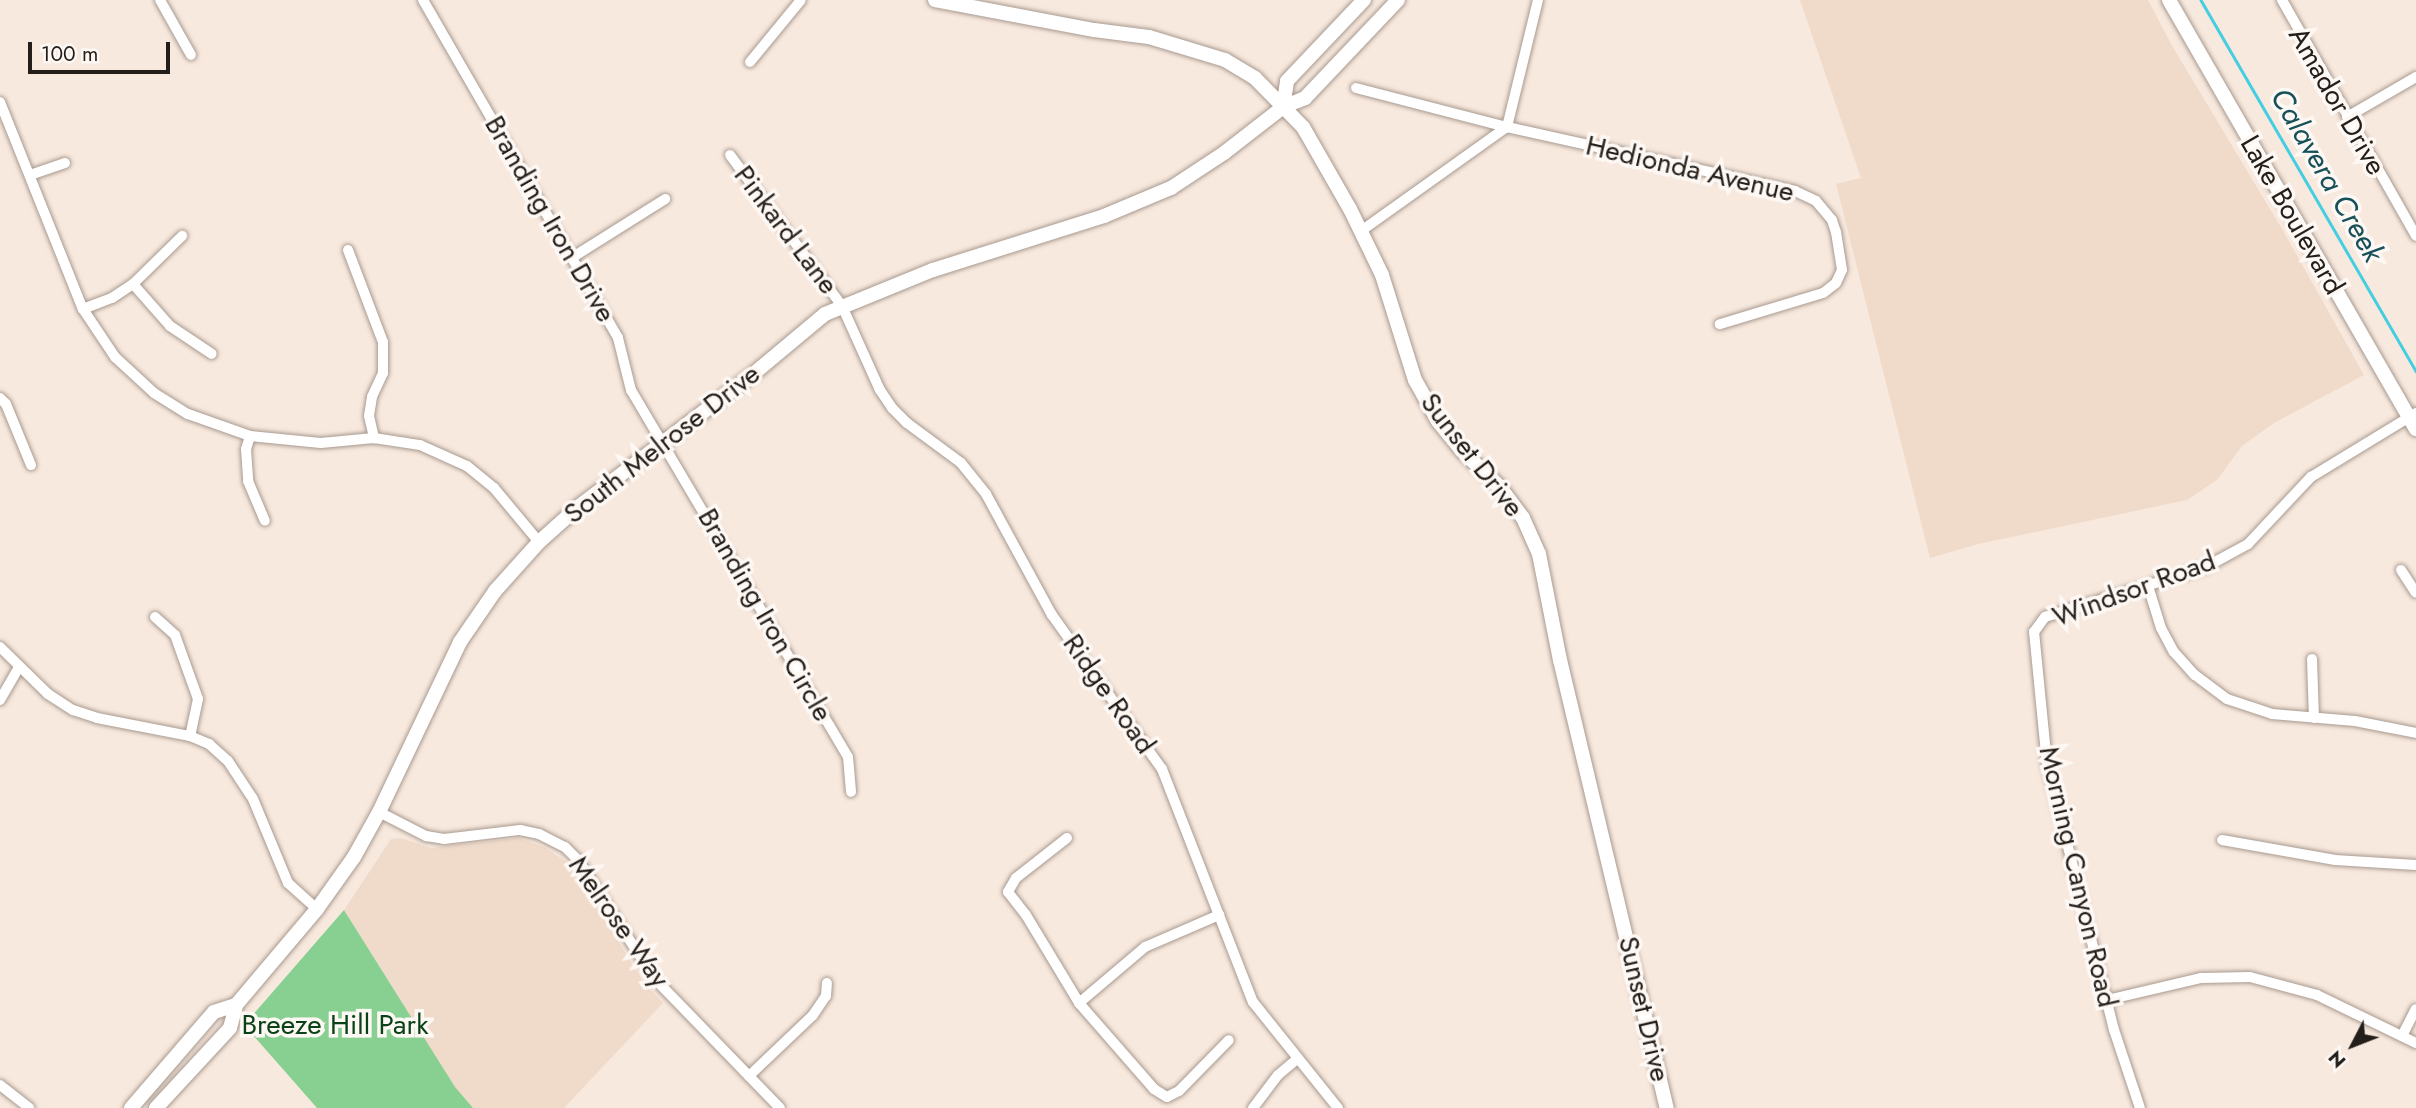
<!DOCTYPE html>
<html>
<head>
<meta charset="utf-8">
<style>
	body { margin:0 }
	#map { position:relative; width:2416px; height:1108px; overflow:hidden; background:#f8e9de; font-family:Jost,sans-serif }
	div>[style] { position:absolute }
	.built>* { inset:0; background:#f0dbcb }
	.green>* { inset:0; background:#87d091 }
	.stream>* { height:2.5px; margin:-1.25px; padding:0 1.25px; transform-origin:1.25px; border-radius:1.25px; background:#45cee1 }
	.roads { filter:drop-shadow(0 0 2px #a89a90) drop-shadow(0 0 2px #a89a90) }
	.minor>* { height:10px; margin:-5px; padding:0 5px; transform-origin:5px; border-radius:5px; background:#fff }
	.major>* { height:14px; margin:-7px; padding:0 7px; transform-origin:7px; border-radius:7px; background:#fff }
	span { translate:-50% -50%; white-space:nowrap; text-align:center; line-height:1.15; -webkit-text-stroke:7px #fef8f4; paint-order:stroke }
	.street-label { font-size:28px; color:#231e1a }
	.park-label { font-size:28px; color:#0a4218 }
	.water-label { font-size:30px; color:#165058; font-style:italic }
	.north { position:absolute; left:2318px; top:1010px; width:70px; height:70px; -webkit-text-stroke:5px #fef8f4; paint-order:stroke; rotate:228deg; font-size:19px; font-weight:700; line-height:28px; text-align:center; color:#231e1a }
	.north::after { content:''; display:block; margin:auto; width:24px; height:32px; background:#231e1a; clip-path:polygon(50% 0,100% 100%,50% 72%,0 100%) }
	.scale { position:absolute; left:28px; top:42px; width:142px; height:32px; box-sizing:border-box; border:4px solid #231e1a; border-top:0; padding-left:9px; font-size:21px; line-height:24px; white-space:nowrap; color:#231e1a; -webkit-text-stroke:5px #fef8f4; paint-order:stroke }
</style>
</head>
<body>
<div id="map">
	<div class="built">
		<div style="clip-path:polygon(1800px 0,2148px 0,2171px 44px,2285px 234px,2364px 375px,2274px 423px,2242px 446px,2217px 480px,2187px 500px,1978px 544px,1930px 558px,1836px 184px,1861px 178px)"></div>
		<div style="clip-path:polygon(401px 838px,431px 848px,518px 838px,544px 847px,569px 864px,645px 984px,663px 1003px,564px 1108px,473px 1108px,455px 1088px,344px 910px,391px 839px)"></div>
	</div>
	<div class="green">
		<div style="clip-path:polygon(344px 910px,455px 1087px,473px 1108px,317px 1108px,244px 1025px)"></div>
	</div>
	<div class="stream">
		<div style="left:2201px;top:0;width:429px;rotate:59.9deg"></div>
	</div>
	<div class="roads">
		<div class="minor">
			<div style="left:160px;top:0;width:63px;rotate:60.6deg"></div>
			<div style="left:423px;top:0;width:390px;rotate:60deg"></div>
			<div style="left:618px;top:338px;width:54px;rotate:76deg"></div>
			<div style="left:631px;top:390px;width:426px;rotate:59.4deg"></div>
			<div style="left:848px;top:757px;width:35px;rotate:85deg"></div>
			<div style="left:2282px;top:0;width:271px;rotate:60.4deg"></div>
			<div style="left:750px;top:62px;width:80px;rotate:-50.6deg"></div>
			<div style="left:1356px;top:88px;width:156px;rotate:14.5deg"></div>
			<div style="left:1507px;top:127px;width:295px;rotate:12.5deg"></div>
			<div style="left:1795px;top:191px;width:23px;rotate:25deg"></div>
			<div style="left:1816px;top:201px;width:25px;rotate:50deg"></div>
			<div style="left:1832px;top:220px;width:13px;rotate:72deg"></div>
			<div style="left:1836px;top:232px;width:38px;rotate:81deg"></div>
			<div style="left:1842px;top:270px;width:14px;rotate:115deg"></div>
			<div style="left:1836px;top:283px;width:16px;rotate:142deg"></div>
			<div style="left:1823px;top:293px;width:108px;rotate:163.2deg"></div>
			<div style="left:0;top:102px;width:223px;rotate:68.2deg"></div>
			<div style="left:83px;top:309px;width:58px;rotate:56.3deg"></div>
			<div style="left:115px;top:357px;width:53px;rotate:42.7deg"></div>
			<div style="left:154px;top:393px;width:40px;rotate:32deg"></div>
			<div style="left:188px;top:414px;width:66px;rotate:19.5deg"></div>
			<div style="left:250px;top:436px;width:71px;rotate:5.6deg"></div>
			<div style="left:321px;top:443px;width:53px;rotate:-5.4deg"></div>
			<div style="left:374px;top:438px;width:47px;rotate:8.7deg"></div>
			<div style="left:420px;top:445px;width:51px;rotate:24.1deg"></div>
			<div style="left:467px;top:466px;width:35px;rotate:39deg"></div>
			<div style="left:494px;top:488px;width:70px;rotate:50.2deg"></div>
			<div style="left:2347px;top:117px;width:80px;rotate:-30.1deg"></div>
			<div style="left:730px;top:155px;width:188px;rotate:53.4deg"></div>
			<div style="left:842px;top:306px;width:92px;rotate:65.7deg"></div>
			<div style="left:880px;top:390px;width:22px;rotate:56deg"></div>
			<div style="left:892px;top:408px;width:21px;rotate:45deg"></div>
			<div style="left:907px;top:423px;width:67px;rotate:36.5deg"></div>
			<div style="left:961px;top:463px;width:40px;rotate:51deg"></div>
			<div style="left:986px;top:494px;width:138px;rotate:61.4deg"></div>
			<div style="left:1052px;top:615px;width:189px;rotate:54.5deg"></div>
			<div style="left:1162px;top:769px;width:250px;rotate:68.7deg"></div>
			<div style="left:1253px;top:1002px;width:136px;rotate:51.3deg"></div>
			<div style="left:30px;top:175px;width:37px;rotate:-19deg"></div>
			<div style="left:1361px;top:231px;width:179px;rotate:-35.5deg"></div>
			<div style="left:1507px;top:127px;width:131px;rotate:-76.3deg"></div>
			<div style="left:348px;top:250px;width:98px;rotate:69.2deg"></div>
			<div style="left:383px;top:342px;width:31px;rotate:90deg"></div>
			<div style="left:383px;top:373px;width:26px;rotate:115deg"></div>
			<div style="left:372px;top:397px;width:19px;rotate:99deg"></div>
			<div style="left:369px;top:416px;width:23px;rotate:77deg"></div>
			<div style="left:573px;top:257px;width:109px;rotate:-32.2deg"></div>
			<div style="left:133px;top:284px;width:56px;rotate:48.6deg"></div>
			<div style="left:170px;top:326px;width:50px;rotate:33.7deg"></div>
			<div style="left:83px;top:309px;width:31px;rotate:-21deg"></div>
			<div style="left:112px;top:298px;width:25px;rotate:-34deg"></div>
			<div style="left:133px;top:284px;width:69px;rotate:-44.4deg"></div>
			<div style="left:0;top:398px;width:8px;rotate:45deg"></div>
			<div style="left:6px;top:404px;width:66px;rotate:67.7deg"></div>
			<div style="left:250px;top:436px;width:14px;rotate:107deg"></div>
			<div style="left:246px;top:449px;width:32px;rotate:86deg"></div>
			<div style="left:248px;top:481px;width:43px;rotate:67deg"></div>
			<div style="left:2401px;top:570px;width:27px;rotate:57deg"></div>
			<div style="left:2148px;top:586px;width:44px;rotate:72.8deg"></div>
			<div style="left:2161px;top:628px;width:27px;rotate:62deg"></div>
			<div style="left:2174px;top:652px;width:31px;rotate:48deg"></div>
			<div style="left:2195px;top:675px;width:40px;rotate:37deg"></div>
			<div style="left:2227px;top:699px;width:47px;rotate:18.4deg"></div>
			<div style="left:2272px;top:714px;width:83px;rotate:4.8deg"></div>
			<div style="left:2355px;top:721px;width:62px;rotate:11.1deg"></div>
			<div style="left:155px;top:617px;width:27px;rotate:42deg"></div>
			<div style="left:175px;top:635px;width:68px;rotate:70.2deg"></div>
			<div style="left:198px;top:699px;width:38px;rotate:102deg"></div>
			<div style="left:0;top:647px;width:67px;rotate:44.4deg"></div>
			<div style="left:48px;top:694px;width:30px;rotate:33deg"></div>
			<div style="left:73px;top:710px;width:25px;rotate:18deg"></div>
			<div style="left:97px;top:718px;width:95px;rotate:11deg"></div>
			<div style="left:190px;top:736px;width:21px;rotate:23deg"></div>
			<div style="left:209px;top:744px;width:25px;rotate:42deg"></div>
			<div style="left:228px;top:761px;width:45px;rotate:56.7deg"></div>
			<div style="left:253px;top:799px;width:91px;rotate:67.4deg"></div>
			<div style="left:288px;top:883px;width:39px;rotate:42deg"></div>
			<div style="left:2312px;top:659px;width:59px;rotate:88.1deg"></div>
			<div style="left:0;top:700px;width:39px;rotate:-60deg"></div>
			<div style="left:379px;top:812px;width:53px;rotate:27.1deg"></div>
			<div style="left:426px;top:836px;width:18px;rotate:9deg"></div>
			<div style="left:444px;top:839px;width:77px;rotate:-6.8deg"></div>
			<div style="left:520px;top:830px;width:19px;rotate:12deg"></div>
			<div style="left:539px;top:834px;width:29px;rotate:27deg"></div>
			<div style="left:565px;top:847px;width:18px;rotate:45deg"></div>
			<div style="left:578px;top:860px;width:140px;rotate:57.2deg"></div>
			<div style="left:654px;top:978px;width:181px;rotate:45.9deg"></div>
			<div style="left:1067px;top:838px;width:65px;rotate:141.9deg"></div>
			<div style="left:1016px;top:878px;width:16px;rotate:120deg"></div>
			<div style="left:1008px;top:892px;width:29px;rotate:52deg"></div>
			<div style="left:1026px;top:915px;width:103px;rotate:58.9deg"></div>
			<div style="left:1079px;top:1003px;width:114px;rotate:48.9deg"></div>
			<div style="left:1154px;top:1089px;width:15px;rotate:32deg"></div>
			<div style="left:1167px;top:1097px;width:13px;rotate:-27deg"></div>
			<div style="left:1179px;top:1091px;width:71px;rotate:-45.6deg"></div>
			<div style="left:2222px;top:840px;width:115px;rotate:10deg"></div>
			<div style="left:2335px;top:860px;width:81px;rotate:3.5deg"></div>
			<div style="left:2107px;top:1000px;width:97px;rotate:-13.2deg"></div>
			<div style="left:2201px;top:978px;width:49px;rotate:-1.2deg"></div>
			<div style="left:2250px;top:977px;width:69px;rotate:15deg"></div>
			<div style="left:2317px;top:995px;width:110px;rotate:25.9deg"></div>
			<div style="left:1079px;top:1003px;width:87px;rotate:-40.3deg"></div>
			<div style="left:1145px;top:947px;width:81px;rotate:-23.4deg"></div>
			<div style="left:2402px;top:1036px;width:30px;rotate:-63deg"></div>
			<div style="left:749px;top:1076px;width:88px;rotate:-43.6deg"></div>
			<div style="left:813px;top:1015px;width:23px;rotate:-56deg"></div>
			<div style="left:826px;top:996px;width:13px;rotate:-86deg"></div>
			<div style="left:0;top:1085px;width:37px;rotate:38deg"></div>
			<div style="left:1253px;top:1108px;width:41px;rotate:-52.9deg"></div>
			<div style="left:1278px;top:1075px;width:23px;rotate:-40deg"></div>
			<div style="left:2140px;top:1108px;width:82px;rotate:-108.4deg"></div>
			<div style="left:2114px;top:1030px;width:274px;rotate:-104.1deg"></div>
			<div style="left:2047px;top:764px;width:133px;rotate:-95.6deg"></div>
			<div style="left:2034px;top:632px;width:19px;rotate:-54deg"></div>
			<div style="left:2045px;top:617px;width:166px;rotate:-17.1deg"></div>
			<div style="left:2204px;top:568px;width:50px;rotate:-28.6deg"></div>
			<div style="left:2248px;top:544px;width:92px;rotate:-46.8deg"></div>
			<div style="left:2311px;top:477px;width:123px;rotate:-31.4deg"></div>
		</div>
		<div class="major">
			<div style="left:935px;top:0;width:162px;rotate:10.7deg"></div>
			<div style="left:1094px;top:30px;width:55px;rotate:7.3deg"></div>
			<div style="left:1149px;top:37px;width:79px;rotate:16.8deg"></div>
			<div style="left:1225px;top:60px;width:35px;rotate:31deg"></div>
			<div style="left:1255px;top:78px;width:69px;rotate:45.6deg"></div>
			<div style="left:1303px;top:127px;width:95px;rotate:60.2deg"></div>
			<div style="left:1350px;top:209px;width:73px;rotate:64.1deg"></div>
			<div style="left:1382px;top:275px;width:110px;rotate:72.6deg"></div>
			<div style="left:1415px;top:380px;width:47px;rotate:60.7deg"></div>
			<div style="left:1438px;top:421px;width:38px;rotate:51deg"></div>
			<div style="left:1462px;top:451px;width:51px;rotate:43.4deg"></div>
			<div style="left:1499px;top:486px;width:40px;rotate:53deg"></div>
			<div style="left:1523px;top:518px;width:39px;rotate:66deg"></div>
			<div style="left:1539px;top:554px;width:108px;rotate:78.8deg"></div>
			<div style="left:1560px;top:660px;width:461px;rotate:76.6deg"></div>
			<div style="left:2169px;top:0;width:495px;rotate:60.1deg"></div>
			<div style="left:1283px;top:107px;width:26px;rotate:-81deg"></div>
			<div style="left:1287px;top:81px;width:112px;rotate:-46.5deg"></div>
			<div style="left:131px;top:1108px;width:127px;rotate:-49.2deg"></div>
			<div style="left:214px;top:1012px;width:23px;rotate:-18deg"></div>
			<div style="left:156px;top:1108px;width:109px;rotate:-47.2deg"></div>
			<div style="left:230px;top:1028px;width:24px;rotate:-75deg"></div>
			<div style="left:236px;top:1005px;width:126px;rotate:-49.8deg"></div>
			<div style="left:317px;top:909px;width:64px;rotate:-54.6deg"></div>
			<div style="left:354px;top:857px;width:51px;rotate:-60.9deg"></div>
			<div style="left:379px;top:812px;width:188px;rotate:-64.5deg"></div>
			<div style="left:460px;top:642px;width:62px;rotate:-55.5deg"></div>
			<div style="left:495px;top:591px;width:66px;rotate:-48.1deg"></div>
			<div style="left:539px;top:542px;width:52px;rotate:-41.9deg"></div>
			<div style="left:578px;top:507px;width:218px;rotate:-37.2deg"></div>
			<div style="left:752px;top:375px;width:95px;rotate:-39.9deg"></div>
			<div style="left:825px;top:314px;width:117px;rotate:-22.2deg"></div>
			<div style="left:933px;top:270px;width:179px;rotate:-17.5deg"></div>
			<div style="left:1104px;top:216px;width:73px;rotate:-22.7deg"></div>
			<div style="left:1171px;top:188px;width:64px;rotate:-33.4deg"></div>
			<div style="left:1224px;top:153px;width:75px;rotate:-37.9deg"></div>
			<div style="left:1283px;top:107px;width:24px;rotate:-22deg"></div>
			<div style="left:1305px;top:98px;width:135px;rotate:-46.5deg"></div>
		</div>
	</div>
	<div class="street-label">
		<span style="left:2337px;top:101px;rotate:60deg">Amador Drive</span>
		<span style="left:1690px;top:169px;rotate:13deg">Hedionda Avenue</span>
		<span style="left:2292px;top:215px;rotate:60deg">Lake Boulevard</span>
		<span style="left:550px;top:219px;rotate:60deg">Branding Iron Drive</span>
		<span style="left:786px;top:230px;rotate:53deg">Pinkard Lane</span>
		<span style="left:662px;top:444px;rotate:-38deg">South Melrose Drive</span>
		<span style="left:1472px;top:455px;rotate:52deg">Sunset Drive</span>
		<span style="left:2134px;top:589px;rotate:-20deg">Windsor Road</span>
		<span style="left:765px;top:615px;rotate:60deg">Branding Iron Circle</span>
		<span style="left:1109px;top:694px;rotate:55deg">Ridge Road</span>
		<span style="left:2078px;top:877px;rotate:77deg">Morning Canyon Road</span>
		<span style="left:619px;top:922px;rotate:55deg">Melrose Way</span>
		<span style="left:1644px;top:1009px;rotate:77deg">Sunset Drive</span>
	</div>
	<div class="park-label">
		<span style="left:335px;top:1025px">Breeze Hill Park</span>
	</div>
	<div class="water-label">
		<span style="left:2327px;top:175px;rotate:60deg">Calavera Creek</span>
	</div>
	<div class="north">N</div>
	<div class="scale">100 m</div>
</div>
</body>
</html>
